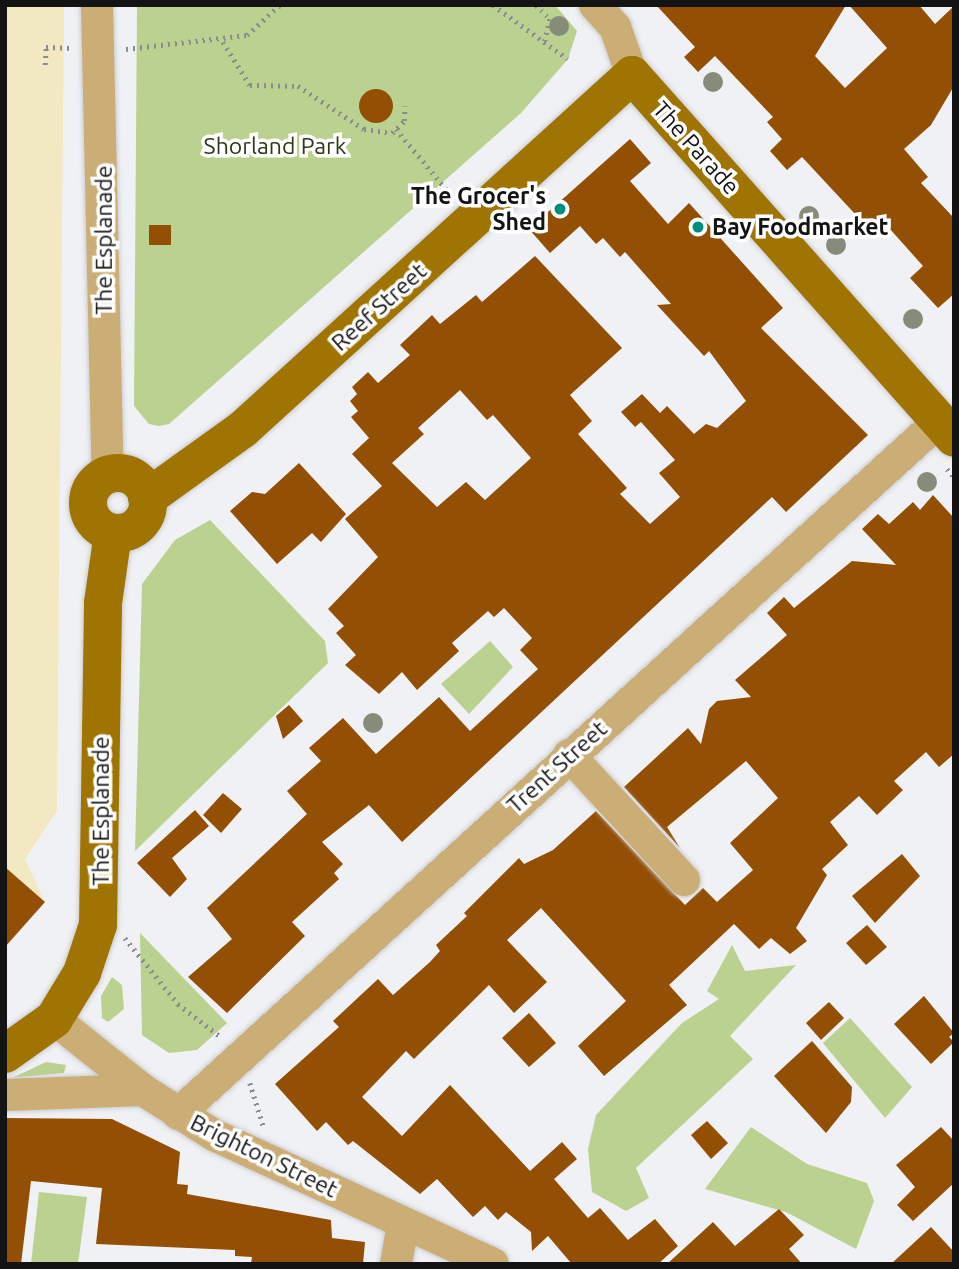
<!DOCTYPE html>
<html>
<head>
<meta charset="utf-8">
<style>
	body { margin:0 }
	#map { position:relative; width:959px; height:1269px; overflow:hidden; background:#f0f1f4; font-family:Ubuntu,sans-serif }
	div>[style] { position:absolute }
	.green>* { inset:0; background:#bad190 }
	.sand>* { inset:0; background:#f2e8c2 }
	.building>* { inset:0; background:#934f03 }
	.round { border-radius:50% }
	.path>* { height:4.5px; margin-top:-2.25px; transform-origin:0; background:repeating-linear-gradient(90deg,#8b8c8e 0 2px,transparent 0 7px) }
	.roads { filter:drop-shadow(0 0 2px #cdcdd0) drop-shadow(0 0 2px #cdcdd0) }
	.minor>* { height:32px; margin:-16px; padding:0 16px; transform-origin:16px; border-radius:16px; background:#cbad76 }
	.major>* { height:38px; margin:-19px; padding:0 19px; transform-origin:19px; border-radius:19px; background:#a07401 }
	.major>.ring { margin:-19px; padding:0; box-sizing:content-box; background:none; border:38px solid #a07401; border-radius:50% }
	.trees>* { width:20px; height:20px; margin:-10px; border-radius:50%; background:#858c79 }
	.dots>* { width:19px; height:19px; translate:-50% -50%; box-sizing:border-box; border:4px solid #fff; border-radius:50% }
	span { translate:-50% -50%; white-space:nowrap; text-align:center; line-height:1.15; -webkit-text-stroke:7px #fff; paint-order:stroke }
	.park-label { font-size:23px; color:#2d3914 }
	.street-label { font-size:23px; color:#131314 }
	.poi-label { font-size:23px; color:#131314; font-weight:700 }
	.right { translate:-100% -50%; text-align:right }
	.left { translate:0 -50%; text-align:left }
	.frame { position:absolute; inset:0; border:7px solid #131314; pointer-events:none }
</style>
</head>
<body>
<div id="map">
	<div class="green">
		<div style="clip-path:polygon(137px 5px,555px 5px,577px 31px,568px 59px,521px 113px,169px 424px,159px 426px,149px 424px,134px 406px)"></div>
		<div style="clip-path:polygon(210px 520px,325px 641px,328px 663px,135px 851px,142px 584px,175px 540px)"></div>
		<div style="clip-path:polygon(490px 641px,513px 667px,469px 714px,441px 684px)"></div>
		<div style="clip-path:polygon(140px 933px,227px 1023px,197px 1050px,169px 1053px,142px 1035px)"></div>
		<div style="clip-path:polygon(732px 945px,745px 971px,796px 965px,730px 1036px,753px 1059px,636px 1168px,649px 1198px,626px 1211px,592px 1192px,588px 1149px,596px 1115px,682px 1023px,719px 999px,707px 991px)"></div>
		<div style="clip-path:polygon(112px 977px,122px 985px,124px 1009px,108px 1022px,102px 1018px,101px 996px)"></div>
		<div style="clip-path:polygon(850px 1018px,912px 1087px,885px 1118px,823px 1043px)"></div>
		<div style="clip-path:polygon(46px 1062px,66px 1065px,64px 1073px,12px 1078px)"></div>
		<div style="clip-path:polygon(751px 1127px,807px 1164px,867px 1183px,874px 1201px,856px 1249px,786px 1212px,705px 1189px)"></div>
		<div style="clip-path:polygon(39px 1192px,87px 1197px,78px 1264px,31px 1264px)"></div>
	</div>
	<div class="sand">
		<div style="clip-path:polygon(5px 5px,64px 5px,57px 811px,25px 859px,45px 902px,5px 867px)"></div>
	</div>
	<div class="building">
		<div style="clip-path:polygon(656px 5px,846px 5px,815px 56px,845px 88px,887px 48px,849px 5px,919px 5px,935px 24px,954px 6px,954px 86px,931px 125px,904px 149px,928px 177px,921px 183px,954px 218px,954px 294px,938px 308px,910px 278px,923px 266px,881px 219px,869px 229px,802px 157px,787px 170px,770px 151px,782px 139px,767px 122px,773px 117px,715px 56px,698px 72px,684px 57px,695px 47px)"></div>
		<div class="round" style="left:359px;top:89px;width:34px;height:34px"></div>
		<div style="clip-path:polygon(evenodd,630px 139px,651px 163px,630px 181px,668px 224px,689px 203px,783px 308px,761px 328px,868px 435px,786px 512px,772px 497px,402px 842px,369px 805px,322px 842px,343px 864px,334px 873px,339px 879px,292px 922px,305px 936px,227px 1013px,188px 977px,232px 939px,207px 908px,307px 814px,287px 791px,321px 761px,309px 748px,343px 718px,376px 754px,439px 697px,470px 731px,538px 669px,520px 650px,532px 638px,504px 608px,494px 617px,488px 611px,452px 643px,459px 651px,417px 690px,402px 672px,379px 694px,345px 665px,356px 655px,336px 633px,344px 626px,328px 609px,378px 557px,345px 519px,382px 486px,352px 454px,369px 438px,351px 417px,358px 411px,350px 401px,357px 394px,352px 387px,368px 372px,378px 383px,410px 355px,400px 345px,432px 315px,440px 324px,476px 295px,482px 302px,535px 256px,622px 348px,570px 395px,592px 421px,578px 434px,627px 488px,620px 494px,650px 524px,680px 497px,659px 473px,675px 460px,641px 422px,635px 427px,621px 412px,642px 394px,660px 413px,667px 406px,694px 434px,706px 424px,717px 428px,746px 401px,709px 351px,704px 356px,657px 305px,671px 304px,625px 252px,620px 257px,603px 238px,596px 244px,580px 226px,550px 253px,529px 229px,630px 139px,460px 390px,487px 420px,493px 415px,531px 458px,485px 500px,466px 482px,437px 507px,392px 463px,424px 434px,418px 428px,460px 390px)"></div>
		<div style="clip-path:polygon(149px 225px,171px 225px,171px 245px,149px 245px)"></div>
		<div style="clip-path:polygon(299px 463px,346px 514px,321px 542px,312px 533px,277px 564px,230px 511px,252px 492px,265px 494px)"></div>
		<div style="clip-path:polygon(933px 495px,954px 518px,954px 754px,939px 767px,926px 752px,894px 781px,903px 790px,877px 815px,859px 796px,830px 822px,848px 845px,822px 869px,827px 875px,796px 928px,807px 941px,790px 954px,771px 938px,759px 949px,734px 924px,669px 985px,687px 1005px,604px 1076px,578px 1046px,626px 1001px,541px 908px,507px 940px,547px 982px,514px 1013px,489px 985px,414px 1059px,406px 1051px,362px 1097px,402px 1136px,450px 1085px,530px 1171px,562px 1142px,577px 1159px,554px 1179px,588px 1218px,600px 1208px,628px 1240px,655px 1219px,678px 1246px,658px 1264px,571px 1263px,548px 1236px,532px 1251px,531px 1232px,506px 1212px,498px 1220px,485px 1206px,473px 1217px,437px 1179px,420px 1194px,353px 1141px,348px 1145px,326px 1122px,317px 1131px,275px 1084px,339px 1027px,333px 1021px,378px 979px,393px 995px,430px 962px,440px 951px,436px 945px,467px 916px,464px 913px,519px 858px,524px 864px,553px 850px,596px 811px,685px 905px,703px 888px,717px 902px,753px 870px,730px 843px,778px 798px,746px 761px,667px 827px,680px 848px,624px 787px,688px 728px,701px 744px,709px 709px,717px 701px,751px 697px,735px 680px,787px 635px,767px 613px,784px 597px,794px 608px,852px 561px,896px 565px,862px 529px,878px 514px,889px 524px,913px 502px,920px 510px)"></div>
		<div style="clip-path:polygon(289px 705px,303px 721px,283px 739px,276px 716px)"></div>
		<div style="clip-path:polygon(223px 793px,242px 809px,221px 833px,203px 815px)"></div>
		<div style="clip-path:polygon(195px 810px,209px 826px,172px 858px,187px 879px,170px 897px,137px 863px)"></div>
		<div style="clip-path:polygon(902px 854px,920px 876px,875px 923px,852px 896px)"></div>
		<div style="clip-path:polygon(5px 867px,45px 902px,5px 947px)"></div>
		<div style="clip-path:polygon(867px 925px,887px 947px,866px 965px,846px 943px)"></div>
		<div style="clip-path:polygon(924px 996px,954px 1033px,949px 1037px,954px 1042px,931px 1064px,894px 1024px)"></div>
		<div style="clip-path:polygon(829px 1002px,844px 1018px,821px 1040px,806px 1023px)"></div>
		<div style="clip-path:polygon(529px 1013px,556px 1043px,529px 1067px,502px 1038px)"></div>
		<div style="clip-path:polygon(812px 1041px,852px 1087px,851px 1102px,826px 1133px,774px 1076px)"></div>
		<div style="clip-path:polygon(5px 1118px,112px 1119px,180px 1152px,177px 1184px,188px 1185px,187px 1194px,331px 1220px,332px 1238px,365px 1242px,363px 1264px,251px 1264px,252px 1257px,235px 1256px,235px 1250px,96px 1244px,102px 1188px,31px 1181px,21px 1264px,5px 1264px)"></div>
		<div style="clip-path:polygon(707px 1121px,728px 1143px,711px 1159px,691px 1135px)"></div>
		<div style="clip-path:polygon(941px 1127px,954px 1141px,954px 1183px,913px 1221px,897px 1205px,915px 1187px,896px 1165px)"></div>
		<div style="clip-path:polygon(779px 1209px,804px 1235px,789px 1249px,802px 1264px,667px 1264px,713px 1222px,735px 1246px)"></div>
		<div style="clip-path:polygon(931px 1227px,954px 1252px,954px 1264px,891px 1264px)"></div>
	</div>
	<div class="path">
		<div style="left:493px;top:5px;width:92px;rotate:35.8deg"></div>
		<div style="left:536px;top:5px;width:20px;rotate:45deg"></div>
		<div style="left:550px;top:19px;width:27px;rotate:103deg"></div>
		<div style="left:223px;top:42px;width:51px;rotate:57.9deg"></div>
		<div style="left:250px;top:85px;width:48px;rotate:1.2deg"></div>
		<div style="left:298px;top:86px;width:79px;rotate:33.1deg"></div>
		<div style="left:364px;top:129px;width:28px;rotate:8deg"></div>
		<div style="left:392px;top:133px;width:17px;rotate:-45deg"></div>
		<div style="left:404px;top:121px;width:15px;rotate:-86deg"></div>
		<div style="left:126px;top:49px;width:122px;rotate:-6.6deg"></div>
		<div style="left:247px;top:35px;width:45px;rotate:-42.3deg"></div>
		<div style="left:45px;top:65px;width:18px;rotate:-87deg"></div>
		<div style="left:46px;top:47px;width:26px;rotate:2deg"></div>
		<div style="left:396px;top:129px;width:87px;rotate:50.1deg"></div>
		<div style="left:947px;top:469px;width:11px;rotate:49deg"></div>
		<div style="left:125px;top:938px;width:85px;rotate:51.2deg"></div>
		<div style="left:178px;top:1004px;width:54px;rotate:37.5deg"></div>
		<div style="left:250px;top:1083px;width:47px;rotate:72.7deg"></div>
	</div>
	<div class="roads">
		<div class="minor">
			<div style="left:97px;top:5px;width:469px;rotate:88.7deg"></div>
			<div style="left:595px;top:5px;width:30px;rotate:48deg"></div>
			<div style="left:615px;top:27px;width:51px;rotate:70.5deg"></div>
			<div style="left:569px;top:755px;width:170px;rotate:47.4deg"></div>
			<div style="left:54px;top:1019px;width:114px;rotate:38.6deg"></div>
			<div style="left:143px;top:1090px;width:84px;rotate:32.4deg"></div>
			<div style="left:214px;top:1135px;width:307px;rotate:24.8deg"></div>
			<div style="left:5px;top:1095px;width:138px;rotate:-2.1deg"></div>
			<div style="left:178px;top:1114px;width:1029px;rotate:-42.32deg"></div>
			<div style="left:396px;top:1264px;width:41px;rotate:-80.1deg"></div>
		</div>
		<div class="major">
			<div class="ring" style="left:88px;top:473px;width:22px;height:22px"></div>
			<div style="left:147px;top:498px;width:118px;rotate:-35.7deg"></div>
			<div style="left:243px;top:429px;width:526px;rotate:-42.3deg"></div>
			<div style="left:632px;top:75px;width:485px;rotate:48.4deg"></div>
			<div style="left:5px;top:1054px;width:60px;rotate:-35.5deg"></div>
			<div style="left:54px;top:1019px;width:54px;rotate:-58.7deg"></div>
			<div style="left:82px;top:973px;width:51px;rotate:-71.6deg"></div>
			<div style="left:98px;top:925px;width:322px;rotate:-89.1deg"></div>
			<div style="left:103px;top:603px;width:71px;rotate:-81.9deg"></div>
		</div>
	</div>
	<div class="trees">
		<div style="left:559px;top:26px"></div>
		<div style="left:713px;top:82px"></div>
		<div style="left:809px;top:216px"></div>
		<div style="left:836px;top:245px"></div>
		<div style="left:913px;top:319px"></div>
		<div style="left:927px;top:482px"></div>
		<div style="left:373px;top:723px"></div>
	</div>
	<div class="dots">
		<div style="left:560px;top:209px;background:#008f7a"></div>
		<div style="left:698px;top:227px;background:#008f7a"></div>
	</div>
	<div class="park-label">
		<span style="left:275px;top:146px">Shorland Park</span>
	</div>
	<div class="street-label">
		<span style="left:696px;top:148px;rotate:48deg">The Parade</span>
		<span style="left:104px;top:240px;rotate:-90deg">The Esplanade</span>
		<span style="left:379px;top:307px;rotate:-42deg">Reef Street</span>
		<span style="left:557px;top:767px;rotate:-42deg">Trent Street</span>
		<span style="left:101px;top:811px;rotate:-90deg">The Esplanade</span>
		<span style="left:264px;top:1156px;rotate:26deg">Brighton Street</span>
	</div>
	<div class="poi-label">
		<span class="right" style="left:546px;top:209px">The Grocer's<br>Shed</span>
		<span class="left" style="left:712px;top:227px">Bay Foodmarket</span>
	</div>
	<div class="frame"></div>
</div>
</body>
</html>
